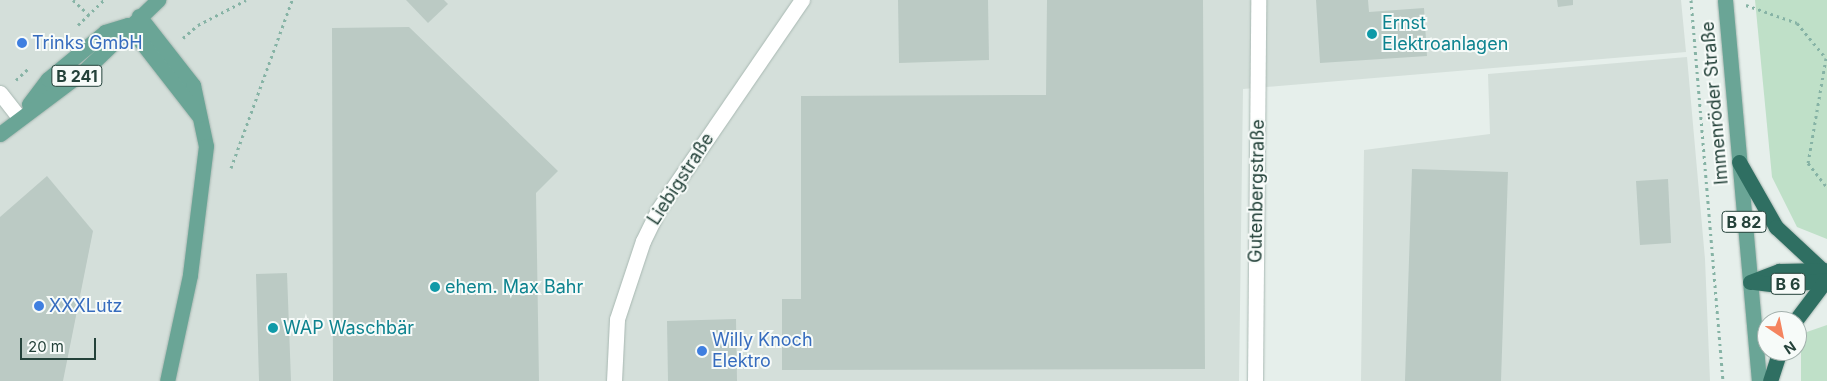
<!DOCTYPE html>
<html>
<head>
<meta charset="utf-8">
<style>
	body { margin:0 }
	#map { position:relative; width:1827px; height:381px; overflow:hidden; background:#e6efeb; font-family:Inter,sans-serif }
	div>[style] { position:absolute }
	.built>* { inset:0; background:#d4dfda }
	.green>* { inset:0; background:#bfe0c8 }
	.building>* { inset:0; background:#bbcac4 }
	.path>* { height:3px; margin-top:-1.5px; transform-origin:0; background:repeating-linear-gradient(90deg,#86b3a5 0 2.5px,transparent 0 6.5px) }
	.roads { filter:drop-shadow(0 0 1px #a8b8b2) drop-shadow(0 0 1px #a8b8b2) }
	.minor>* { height:15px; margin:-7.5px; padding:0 7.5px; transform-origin:7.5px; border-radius:7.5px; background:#fff }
	.major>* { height:15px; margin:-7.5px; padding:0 7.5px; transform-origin:7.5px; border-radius:7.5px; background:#6aa596 }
	.highway>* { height:15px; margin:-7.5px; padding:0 7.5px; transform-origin:7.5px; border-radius:7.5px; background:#2f6f62 }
	.dots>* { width:14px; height:14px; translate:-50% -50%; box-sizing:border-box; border:2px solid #f7fbf9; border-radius:50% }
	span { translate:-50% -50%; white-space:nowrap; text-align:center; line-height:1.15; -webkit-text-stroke:4px #f7fbf9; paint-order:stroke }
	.shield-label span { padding:1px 4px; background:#f7fbf9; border:1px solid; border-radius:4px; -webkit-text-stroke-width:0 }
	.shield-label { font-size:16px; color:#24423a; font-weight:700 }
	.culture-label { font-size:18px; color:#0d838f }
	.left { translate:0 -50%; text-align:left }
	.shop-label { font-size:18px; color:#366cbe }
	.street-label { font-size:18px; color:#24423a }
	.north { position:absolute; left:1757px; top:311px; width:50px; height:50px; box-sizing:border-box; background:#f7fbf9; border:1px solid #a3b1ad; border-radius:50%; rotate:146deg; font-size:14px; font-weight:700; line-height:20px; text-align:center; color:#24423a }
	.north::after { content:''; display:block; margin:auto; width:18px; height:22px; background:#f4845f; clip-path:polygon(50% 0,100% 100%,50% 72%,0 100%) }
	.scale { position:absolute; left:20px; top:338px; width:76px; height:22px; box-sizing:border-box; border:2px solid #24423a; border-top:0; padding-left:6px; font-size:15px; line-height:18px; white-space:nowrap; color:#24423a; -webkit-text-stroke:4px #f7fbf9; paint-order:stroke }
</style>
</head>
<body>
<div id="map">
	<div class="built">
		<div style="clip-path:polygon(0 0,1681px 0,1686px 52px,1243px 89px,1239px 381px,0 381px)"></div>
		<div style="clip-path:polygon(1687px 57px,1705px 259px,1710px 381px,1361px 381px,1364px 150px,1490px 134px,1488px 74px)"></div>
	</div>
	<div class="green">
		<div style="clip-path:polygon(1755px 0,1827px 0,1827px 239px,1797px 227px,1772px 177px)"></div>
		<div style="clip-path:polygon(1827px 325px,1827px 381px,1801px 381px,1801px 334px)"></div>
	</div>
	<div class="building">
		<div style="clip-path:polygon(406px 0,444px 0,448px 4px,428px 23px)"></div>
		<div style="clip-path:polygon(898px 0,988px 0,989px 60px,899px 63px)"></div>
		<div style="clip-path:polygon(1047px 0,1203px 0,1205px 369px,782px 370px,782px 299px,801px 299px,801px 96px,1046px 95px)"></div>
		<div style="clip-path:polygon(1316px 0,1368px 0,1369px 12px,1424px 8px,1427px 56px,1320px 63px)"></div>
		<div style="clip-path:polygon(1557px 0,1573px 0,1573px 5px,1558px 7px)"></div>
		<div style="clip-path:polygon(409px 27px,558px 171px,536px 193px,539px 381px,333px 381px,332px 28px)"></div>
		<div style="clip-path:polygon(1412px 169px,1508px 172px,1501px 381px,1405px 381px)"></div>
		<div style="clip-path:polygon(47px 176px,93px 231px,63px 381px,0 381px,0 217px)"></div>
		<div style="clip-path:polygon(1668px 179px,1671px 243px,1640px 245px,1636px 181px)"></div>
		<div style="clip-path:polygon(287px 273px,291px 381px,259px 381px,256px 274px)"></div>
		<div style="clip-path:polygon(736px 319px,737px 381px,668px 381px,667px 321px)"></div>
	</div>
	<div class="path">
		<div style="left:73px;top:0;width:22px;rotate:43deg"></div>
		<div style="left:1691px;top:0;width:382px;rotate:85.2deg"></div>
		<div style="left:1746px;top:5px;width:54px;rotate:19.4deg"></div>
		<div style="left:1797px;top:23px;width:45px;rotate:50.4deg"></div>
		<div style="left:1826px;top:58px;width:107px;rotate:99.7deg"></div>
		<div style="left:1808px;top:163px;width:31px;rotate:52deg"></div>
		<div style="left:78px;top:25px;width:36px;rotate:-44deg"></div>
		<div style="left:183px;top:38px;width:20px;rotate:-41deg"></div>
		<div style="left:198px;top:25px;width:54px;rotate:-27.5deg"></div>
		<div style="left:16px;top:80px;width:16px;rotate:-43deg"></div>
		<div style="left:231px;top:168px;width:179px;rotate:-70deg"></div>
	</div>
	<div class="roads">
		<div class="minor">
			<div style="left:0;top:93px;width:31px;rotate:52deg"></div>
			<div style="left:614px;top:381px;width:62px;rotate:-87.2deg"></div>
			<div style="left:617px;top:319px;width:82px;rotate:-71.6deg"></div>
			<div style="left:643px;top:241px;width:34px;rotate:-64deg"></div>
			<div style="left:658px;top:210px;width:255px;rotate:-55.6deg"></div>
			<div style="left:1255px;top:381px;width:381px;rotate:-89.5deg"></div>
		</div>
		<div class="major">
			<div style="left:1725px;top:0;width:383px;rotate:84.9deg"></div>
			<div style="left:139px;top:16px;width:88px;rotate:52deg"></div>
			<div style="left:193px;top:85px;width:62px;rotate:78deg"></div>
			<div style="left:206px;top:146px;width:130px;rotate:97.1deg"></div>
			<div style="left:190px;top:275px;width:108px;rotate:102.2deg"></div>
			<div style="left:128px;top:25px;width:114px;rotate:52.1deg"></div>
			<div style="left:29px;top:104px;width:31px;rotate:-53deg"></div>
			<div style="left:48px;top:79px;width:74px;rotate:-39.5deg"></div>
			<div style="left:105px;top:32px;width:24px;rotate:-17deg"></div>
			<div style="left:0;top:134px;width:105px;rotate:-36.9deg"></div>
			<div style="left:84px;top:71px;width:103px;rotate:-43.8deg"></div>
		</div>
		<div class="highway">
			<div style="left:1739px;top:162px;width:75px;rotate:60.4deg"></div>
			<div style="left:1776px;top:227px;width:62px;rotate:43deg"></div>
			<div style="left:1750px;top:282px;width:31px;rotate:-21deg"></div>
			<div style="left:1779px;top:271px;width:45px;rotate:-1.3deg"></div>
			<div style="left:1754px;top:282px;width:25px;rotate:7deg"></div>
			<div style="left:1779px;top:285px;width:48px;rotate:-5.9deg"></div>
			<div style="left:1795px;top:321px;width:51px;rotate:-52.9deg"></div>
			<div style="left:1770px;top:381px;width:32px;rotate:-72deg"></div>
		</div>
	</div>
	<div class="dots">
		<div style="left:1372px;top:34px;background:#0f9aa8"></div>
		<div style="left:22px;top:43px;background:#3f7fe0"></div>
		<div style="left:435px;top:287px;background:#0f9aa8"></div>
		<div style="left:39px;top:306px;background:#3f7fe0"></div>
		<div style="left:273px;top:328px;background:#0f9aa8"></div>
		<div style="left:702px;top:351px;background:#3f7fe0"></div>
	</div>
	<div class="shield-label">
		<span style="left:77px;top:76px">B 241</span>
		<span style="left:1744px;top:222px">B 82</span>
		<span style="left:1788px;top:284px">B 6</span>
	</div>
	<div class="culture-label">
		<span class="left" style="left:1382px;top:34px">Ernst<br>Elektroanlagen</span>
		<span class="left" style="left:445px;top:287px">ehem. Max Bahr</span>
		<span class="left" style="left:283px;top:328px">WAP Waschbär</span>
	</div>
	<div class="shop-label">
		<span class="left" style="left:32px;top:43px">Trinks GmbH</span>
		<span class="left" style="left:49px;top:306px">XXXLutz</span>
		<span class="left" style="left:712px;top:351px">Willy Knoch<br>Elektro</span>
	</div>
	<div class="street-label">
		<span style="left:1715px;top:103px;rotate:-95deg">Immenröder Straße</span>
		<span style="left:681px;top:179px;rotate:-57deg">Liebigstraße</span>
		<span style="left:1257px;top:191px;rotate:-89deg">Gutenbergstraße</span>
	</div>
	<div class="north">N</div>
	<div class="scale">20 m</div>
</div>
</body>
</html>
